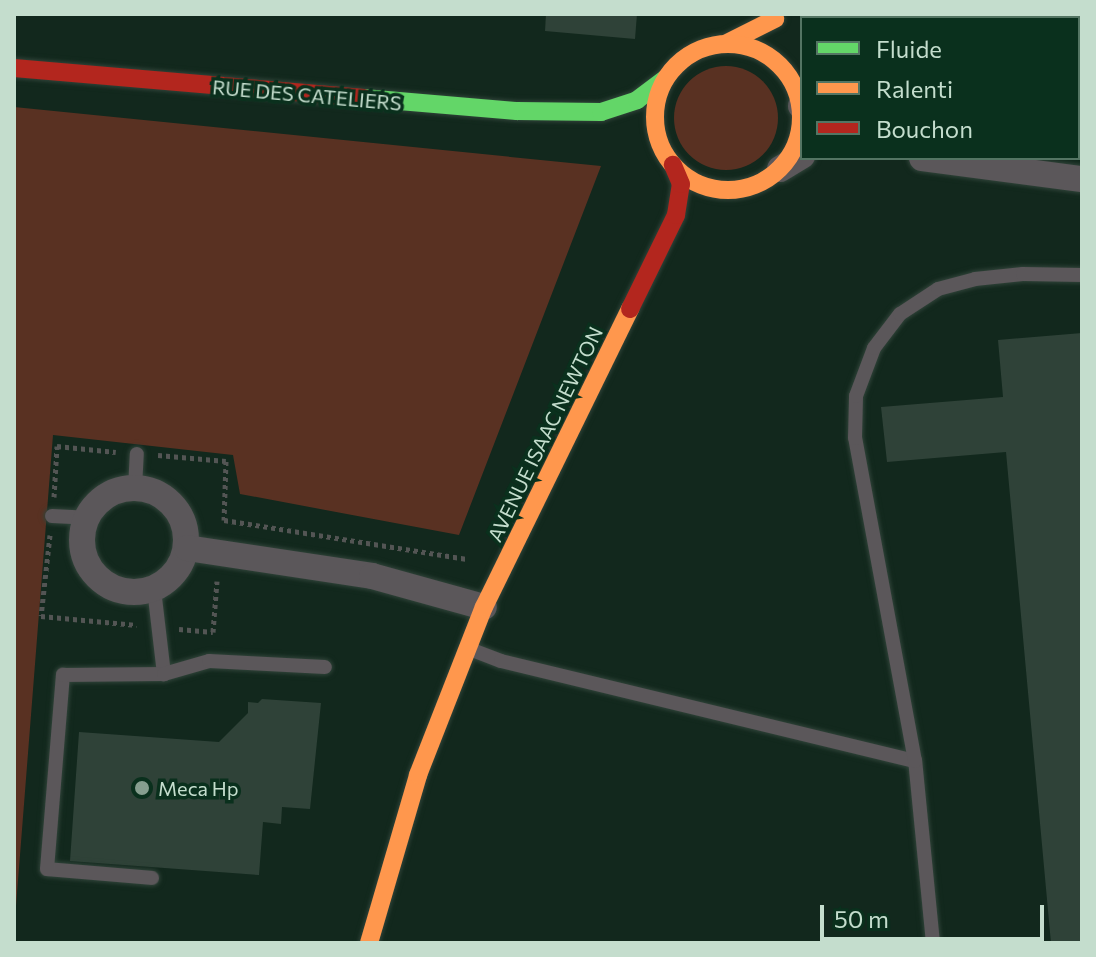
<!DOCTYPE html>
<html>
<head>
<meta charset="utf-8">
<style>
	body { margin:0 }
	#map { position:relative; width:1096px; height:957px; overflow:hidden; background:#12281d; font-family:Commissioner,sans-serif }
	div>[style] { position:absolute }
	.green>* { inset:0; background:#593122 }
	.round { border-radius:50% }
	.building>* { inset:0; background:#2f4238 }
	.path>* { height:5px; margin-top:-2.5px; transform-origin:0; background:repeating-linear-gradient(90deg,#535554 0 4px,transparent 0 8px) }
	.roads { filter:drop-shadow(0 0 2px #304339) drop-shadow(0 0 2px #304339) }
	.lane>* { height:14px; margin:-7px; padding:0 7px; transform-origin:7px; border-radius:7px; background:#5b575a }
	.street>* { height:26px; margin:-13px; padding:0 13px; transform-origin:13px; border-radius:13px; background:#5b575a }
	.street>.ring { margin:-13px; padding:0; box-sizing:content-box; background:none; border:26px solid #5b575a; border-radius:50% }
	.fast>* { height:18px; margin:-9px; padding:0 9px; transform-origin:9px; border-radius:9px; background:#63d668 }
	.slow>* { height:18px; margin:-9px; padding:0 9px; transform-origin:9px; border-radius:9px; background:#ff974d }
	.slow>.ring { margin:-9px; padding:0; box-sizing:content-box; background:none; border:18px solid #ff974d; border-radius:50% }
	.jam>* { height:18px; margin:-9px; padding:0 9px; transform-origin:9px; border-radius:9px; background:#b3261e }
	.dots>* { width:22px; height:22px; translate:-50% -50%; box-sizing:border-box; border:4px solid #0a301d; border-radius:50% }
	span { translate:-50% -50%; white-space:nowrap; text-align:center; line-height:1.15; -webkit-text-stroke:7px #0a301d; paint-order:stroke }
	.street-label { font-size:20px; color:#c4ddcd }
	.poi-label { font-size:20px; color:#c4ddcd }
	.left { translate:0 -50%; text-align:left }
	.frame { position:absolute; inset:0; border:16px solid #c4ddcd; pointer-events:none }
	.legend { position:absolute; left:800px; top:16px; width:280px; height:144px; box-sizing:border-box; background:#0a301d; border:2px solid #547563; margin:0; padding:10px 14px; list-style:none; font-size:24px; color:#c4ddcd }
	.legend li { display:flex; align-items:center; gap:16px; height:40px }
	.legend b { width:40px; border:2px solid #547563 }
	.scale { position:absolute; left:820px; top:905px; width:224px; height:36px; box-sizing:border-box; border:4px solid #c4ddcd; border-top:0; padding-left:10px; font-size:24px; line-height:28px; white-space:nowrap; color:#c4ddcd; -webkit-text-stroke:6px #0a301d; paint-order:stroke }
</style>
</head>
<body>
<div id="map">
	<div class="green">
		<div class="round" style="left:674px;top:66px;width:104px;height:104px"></div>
		<div style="clip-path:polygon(14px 107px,601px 166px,459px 535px,240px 494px,233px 455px,53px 435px,16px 906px)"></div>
	</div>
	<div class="building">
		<div style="clip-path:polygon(546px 14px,637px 14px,635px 39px,545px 31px)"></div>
		<div style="clip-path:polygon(1082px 333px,1082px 943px,1051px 943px,1006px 452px,887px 462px,881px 407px,1003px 397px,998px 340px)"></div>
		<div style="clip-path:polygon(262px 699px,321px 703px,310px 809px,282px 807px,281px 824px,263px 822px,259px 875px,70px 861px,79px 732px,219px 742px,248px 713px,248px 702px,258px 703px)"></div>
	</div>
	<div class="path">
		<div style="left:158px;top:455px;width:68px;rotate:5deg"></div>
		<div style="left:226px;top:461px;width:59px;rotate:91.9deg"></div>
		<div style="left:224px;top:520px;width:246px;rotate:9.1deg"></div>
		<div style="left:54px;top:497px;width:51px;rotate:-86.6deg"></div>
		<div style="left:57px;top:446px;width:59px;rotate:5.8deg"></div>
		<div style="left:50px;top:535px;width:81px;rotate:96.3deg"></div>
		<div style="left:41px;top:616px;width:96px;rotate:5.4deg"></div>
		<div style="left:179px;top:629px;width:34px;rotate:5deg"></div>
		<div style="left:213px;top:632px;width:51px;rotate:-85.5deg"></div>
	</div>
	<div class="roads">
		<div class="lane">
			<div style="left:135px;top:488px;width:34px;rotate:-87deg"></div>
			<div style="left:52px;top:516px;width:35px;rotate:3deg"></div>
			<div style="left:154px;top:589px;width:86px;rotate:83.3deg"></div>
			<div style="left:467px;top:648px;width:36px;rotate:21deg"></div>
			<div style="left:501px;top:661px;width:426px;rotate:13.6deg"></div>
			<div style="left:152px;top:878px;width:105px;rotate:-175.1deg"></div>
			<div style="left:47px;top:869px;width:195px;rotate:-85.3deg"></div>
			<div style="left:63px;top:675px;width:101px;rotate:-0.6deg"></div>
			<div style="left:164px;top:674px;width:47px;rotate:-16.1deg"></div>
			<div style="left:209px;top:661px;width:116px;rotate:3deg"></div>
			<div style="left:933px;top:943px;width:183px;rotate:-95.6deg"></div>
			<div style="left:915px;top:761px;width:329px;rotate:-100.5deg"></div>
			<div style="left:855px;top:438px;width:42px;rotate:-88.6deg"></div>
			<div style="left:856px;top:396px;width:51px;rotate:-69.4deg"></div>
			<div style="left:874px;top:348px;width:43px;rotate:-52.6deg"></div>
			<div style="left:900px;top:314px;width:45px;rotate:-33.3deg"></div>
			<div style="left:938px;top:289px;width:38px;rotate:-15deg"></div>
			<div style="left:975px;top:279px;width:48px;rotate:-5.9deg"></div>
			<div style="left:1023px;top:274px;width:59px;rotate:1deg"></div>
		</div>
		<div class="street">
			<div style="left:801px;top:106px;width:1px;rotate:45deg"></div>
			<div style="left:922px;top:158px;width:161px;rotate:7.5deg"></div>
			<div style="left:780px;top:169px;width:26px;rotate:-31deg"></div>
			<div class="ring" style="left:82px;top:488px;width:78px;height:78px"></div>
			<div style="left:187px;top:548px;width:187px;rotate:8.6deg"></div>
			<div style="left:372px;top:576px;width:116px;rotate:15.5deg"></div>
		</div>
		<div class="fast">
			<div style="left:364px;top:98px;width:154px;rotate:4.9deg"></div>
			<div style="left:517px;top:111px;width:84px;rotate:0.7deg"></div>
			<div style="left:601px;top:112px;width:38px;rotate:-18deg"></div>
			<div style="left:637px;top:100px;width:35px;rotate:-37deg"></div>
		</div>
		<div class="slow">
			<div style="left:727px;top:43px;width:54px;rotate:-26.6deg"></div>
			<div class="ring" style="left:655px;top:44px;width:128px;height:128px"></div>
			<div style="left:369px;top:943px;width:175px;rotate:-73.7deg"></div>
			<div style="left:418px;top:775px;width:180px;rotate:-68.6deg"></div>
			<div style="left:484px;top:607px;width:332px;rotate:-63.9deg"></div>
		</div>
		<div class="jam">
			<div style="left:14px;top:68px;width:351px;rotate:4.9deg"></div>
			<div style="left:630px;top:309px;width:105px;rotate:-63.9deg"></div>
			<div style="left:676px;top:215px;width:31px;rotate:-81deg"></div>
			<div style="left:681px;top:184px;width:21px;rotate:-113deg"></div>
		</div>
	</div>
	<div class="dots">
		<div style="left:142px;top:788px;background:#869e8f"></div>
	</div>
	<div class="street-label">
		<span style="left:307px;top:95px;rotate:5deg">RUE DES CATELIERS</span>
		<span style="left:545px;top:434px;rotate:-64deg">AVENUE ISAAC NEWTON</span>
	</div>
	<div class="poi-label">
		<span class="left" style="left:158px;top:788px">Meca Hp</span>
	</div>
	<div class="frame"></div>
	<ul class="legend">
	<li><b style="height:10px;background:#63d668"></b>Fluide</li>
	<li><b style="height:10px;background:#ff974d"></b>Ralenti</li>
	<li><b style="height:10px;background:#b3261e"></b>Bouchon</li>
	</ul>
	<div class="scale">50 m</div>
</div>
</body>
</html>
